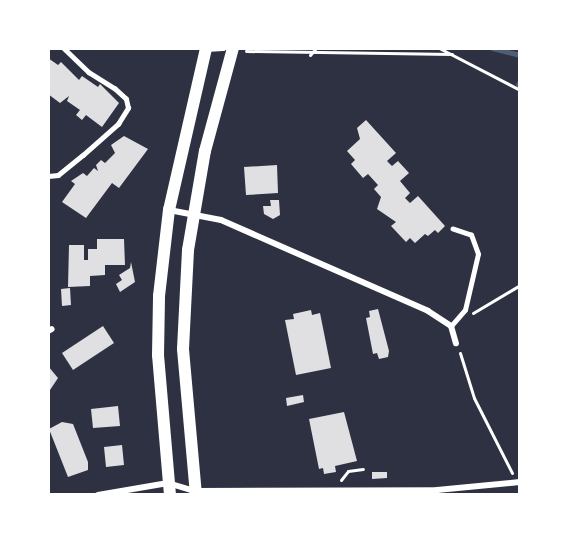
<!DOCTYPE html>
<html>
<head>
<meta charset="utf-8">
<style>
	body { margin:0 }
	#map { position:relative; width:568px; height:543px; overflow:hidden; background:#2d3142; font-family:"Times New Roman",serif }
	div>[style] { position:absolute }
	.stream>* { height:5px; margin:-2.5px; padding:0 2.5px; transform-origin:2.5px; border-radius:2.5px; background:#4f5d75 }
	.building>* { inset:0; background:#e0e0e3 }
	.path>* { height:3px; margin:-1.5px; padding:0 1.5px; transform-origin:1.5px; border-radius:1.5px; background:#fff }
	.service>* { height:4.5px; margin:-2.25px; padding:0 2.25px; transform-origin:2.25px; border-radius:2.25px; background:#fff }
	.minor>* { height:6px; margin:-3px; padding:0 3px; transform-origin:3px; border-radius:3px; background:#fff }
	.secondary>* { height:12px; margin:-6px; padding:0 6px; transform-origin:6px; border-radius:6px; background:#fff }
	span { translate:-50% -50%; white-space:nowrap; text-align:center; line-height:1.15; -webkit-text-stroke:6px #fff; paint-order:stroke }
	.frame { position:absolute; inset:0; border:50px solid #fff; pointer-events:none }
</style>
</head>
<body>
<div id="map">
	<div class="stream">
		<div style="left:492px;top:48px;width:29px;rotate:14deg"></div>
		<div style="left:518px;top:84px;width:3px;rotate:-45deg"></div>
	</div>
	<div class="building">
		<div style="clip-path:polygon(48px 58px,58px 65px,61px 62px,79px 80px,82px 76px,98px 87px,100px 84px,119px 103px,102px 127px,86px 115px,82px 120px,76px 115px,80px 110px,67px 101px,69px 96px,60px 103px,48px 94px)"></div>
		<div style="clip-path:polygon(366px 120px,396px 153px,387px 161px,392px 166px,398px 161px,409px 173px,400px 181px,410px 193px,405px 198px,410px 203px,418px 196px,445px 226px,438px 233px,435px 230px,428px 236px,425px 234px,415px 243px,410px 238px,406px 242px,391px 226px,396px 222px,377px 209px,381px 197px,374px 189px,378px 185px,368px 174px,363px 178px,351px 164px,355px 160px,347px 151px,360px 139px,357px 128px)"></div>
		<div style="clip-path:polygon(124px 136px,148px 149px,119px 188px,112px 183px,86px 218px,62px 202px,75px 184px,71px 181px,83px 173px,87px 176px,94px 168px,98px 171px,96px 165px,101px 160px,105px 163px,115px 153px,111px 145px)"></div>
		<div style="clip-path:polygon(277px 165px,278px 193px,246px 195px,244px 167px)"></div>
		<div style="clip-path:polygon(270px 200px,279px 200px,280px 215px,273px 219px,264px 214px,263px 206px,271px 206px)"></div>
		<div style="clip-path:polygon(97px 239px,124px 239px,125px 265px,105px 265px,105px 275px,90px 276px,90px 286px,68px 287px,69px 245px,84px 245px,84px 260px,88px 260px,88px 249px,97px 249px)"></div>
		<div style="clip-path:polygon(131px 262px,135px 282px,120px 292px,116px 284px,122px 280px,119px 275px,130px 268px)"></div>
		<div style="clip-path:polygon(70px 288px,71px 305px,62px 306px,61px 289px)"></div>
		<div style="clip-path:polygon(378px 309px,389px 351px,388px 357px,379px 359px,377px 353px,373px 354px,366px 318px,370px 317px,369px 311px)"></div>
		<div style="clip-path:polygon(311px 310px,312px 315px,320px 313px,331px 368px,296px 375px,285px 320px,294px 319px,293px 314px)"></div>
		<div style="clip-path:polygon(103px 326px,114px 343px,73px 370px,62px 353px)"></div>
		<div style="clip-path:polygon(48px 366px,58px 378px,48px 393px)"></div>
		<div style="clip-path:polygon(303px 395px,304px 402px,287px 406px,286px 398px)"></div>
		<div style="clip-path:polygon(118px 406px,120px 426px,93px 428px,91px 409px)"></div>
		<div style="clip-path:polygon(344px 412px,357px 461px,335px 466px,336px 472px,324px 474px,323px 468px,319px 469px,309px 419px)"></div>
		<div style="clip-path:polygon(62px 422px,73px 424px,88px 462px,88px 470px,68px 477px,49px 429px)"></div>
		<div style="clip-path:polygon(122px 445px,124px 465px,106px 467px,104px 447px)"></div>
		<div style="clip-path:polygon(372px 472px,387px 472px,387px 478px,372px 479px)"></div>
	</div>
	<div class="path">
		<div style="left:439px;top:48px;width:91px;rotate:27.4deg"></div>
		<div style="left:246px;top:51px;width:206px;rotate:0.8deg"></div>
		<div style="left:310px;top:55px;width:9px;rotate:-49deg"></div>
		<div style="left:473px;top:313px;width:55px;rotate:-30.8deg"></div>
		<div style="left:460px;top:353px;width:47px;rotate:72.7deg"></div>
		<div style="left:474px;top:398px;width:84px;rotate:63.1deg"></div>
		<div style="left:341px;top:480px;width:11px;rotate:-52deg"></div>
		<div style="left:348px;top:471px;width:15px;rotate:-8deg"></div>
	</div>
	<div class="service">
		<div style="left:48px;top:176px;width:10px;rotate:-6deg"></div>
		<div style="left:58px;top:175px;width:32px;rotate:-39deg"></div>
		<div style="left:83px;top:155px;width:47px;rotate:-41.5deg"></div>
		<div style="left:118px;top:124px;width:19px;rotate:-58deg"></div>
		<div style="left:128px;top:108px;width:9px;rotate:-103deg"></div>
		<div style="left:126px;top:99px;width:15px;rotate:-138deg"></div>
		<div style="left:115px;top:89px;width:31px;rotate:-148deg"></div>
		<div style="left:89px;top:73px;width:36px;rotate:-136deg"></div>
		<div style="left:451px;top:326px;width:21px;rotate:-49deg"></div>
		<div style="left:465px;top:310px;width:57px;rotate:-76.9deg"></div>
		<div style="left:478px;top:254px;width:20px;rotate:-110deg"></div>
		<div style="left:471px;top:235px;width:19px;rotate:-162deg"></div>
	</div>
	<div class="minor">
		<div style="left:206px;top:49px;width:17px;rotate:-3deg"></div>
		<div style="left:169px;top:210px;width:53px;rotate:10.9deg"></div>
		<div style="left:221px;top:220px;width:226px;rotate:23.7deg"></div>
		<div style="left:428px;top:311px;width:27px;rotate:33deg"></div>
		<div style="left:451px;top:326px;width:18px;rotate:74deg"></div>
		<div style="left:48px;top:331px;width:4px;rotate:-27deg"></div>
		<div style="left:98px;top:495px;width:71px;rotate:-9.7deg"></div>
		<div style="left:168px;top:483px;width:28px;rotate:17deg"></div>
		<div style="left:195px;top:491px;width:242px;rotate:-0.2deg"></div>
		<div style="left:437px;top:490px;width:83px;rotate:-5.5deg"></div>
	</div>
	<div class="secondary">
		<div style="left:170px;top:495px;width:141px;rotate:-94.9deg"></div>
		<div style="left:158px;top:355px;width:59px;rotate:-89deg"></div>
		<div style="left:159px;top:296px;width:87px;rotate:-83.4deg"></div>
		<div style="left:169px;top:210px;width:166px;rotate:-77.1deg"></div>
		<div style="left:196px;top:495px;width:147px;rotate:-95.1deg"></div>
		<div style="left:183px;top:349px;width:99px;rotate:-87.1deg"></div>
		<div style="left:188px;top:250px;width:100px;rotate:-80.3deg"></div>
		<div style="left:205px;top:151px;width:107px;rotate:-74.8deg"></div>
	</div>
	<div class="frame"></div>
</div>
</body>
</html>
